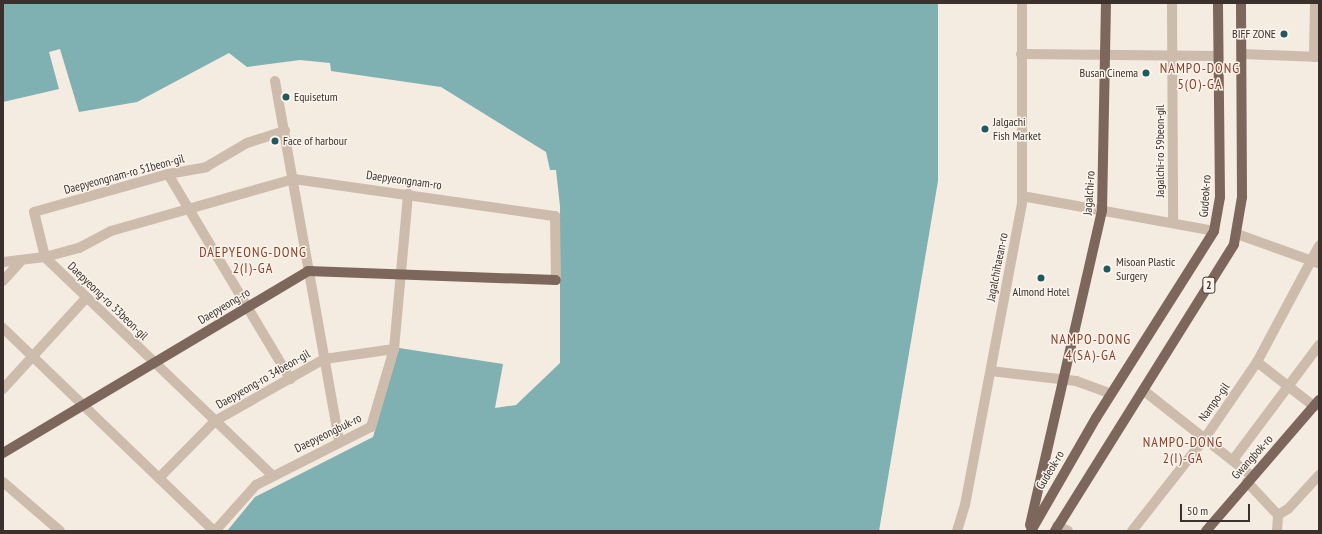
<!DOCTYPE html>
<html>
<head>
<meta charset="utf-8">
<style>
	body { margin:0 }
	#map { position:relative; width:1322px; height:534px; overflow:hidden; background:#f4ebe1; font-family:"PT Sans Narrow",sans-serif }
	div>[style] { position:absolute }
	.water>* { inset:0; background:#7fb0b2 }
	.minor>* { height:10px; margin:-5px; padding:0 5px; transform-origin:5px; border-radius:5px; background:#cdbbac }
	.major>* { height:10px; margin:-5px; padding:0 5px; transform-origin:5px; border-radius:5px; background:#7d675c }
	.dots>* { width:11px; height:11px; translate:-50% -50%; box-sizing:border-box; border:2px solid #fbf5ee; border-radius:50% }
	span { translate:-50% -50%; white-space:nowrap; text-align:center; line-height:1.15; -webkit-text-stroke:3px #fbf5ee; paint-order:stroke }
	.shield-label span { padding:1px 3px; background:#fbf5ee; border:1px solid; border-radius:3px; -webkit-text-stroke-width:0 }
	.shield-label { font-size:11px; color:#3b302b; font-weight:700 }
	.poi-label { font-size:12px; color:#3b302b }
	.right { translate:-100% -50%; text-align:right }
	.left { translate:0 -50%; text-align:left }
	.street-label { font-size:12px; color:#3b302b }
	.quarter-label { font-size:14px; color:#8c3b22; letter-spacing:1px }
	.frame { position:absolute; inset:0; border:4px solid #3b302b; pointer-events:none }
	.scale { position:absolute; left:1180px; top:504px; width:70px; height:18px; box-sizing:border-box; border:2px solid #3b302b; border-top:0; padding-left:5px; font-size:12px; line-height:14px; white-space:nowrap; color:#3b302b; -webkit-text-stroke:3px #fbf5ee; paint-order:stroke }
</style>
</head>
<body>
<div id="map">
	<div class="water">
		<div style="clip-path:polygon(3px 3px,938px 3px,938px 181px,879px 531px,227px 531px,255px 497px,373px 437px,399px 348px,503px 364px,495px 408px,516px 405px,560px 363px,560px 206px,556px 170px,550px 170px,546px 152px,441px 87px,331px 71px,330px 63px,300px 60px,247px 67px,229px 53px,137px 102px,79px 112px,60px 49px,49px 52px,59px 89px,3px 102px)"></div>
	</div>
	<div class="minor">
		<div style="left:1172px;top:3px;width:220px;rotate:89.7deg"></div>
		<div style="left:1021px;top:54px;width:197px;rotate:0.6deg"></div>
		<div style="left:1243px;top:54px;width:76px;rotate:2.3deg"></div>
		<div style="left:1314px;top:57px;width:54px;rotate:-88.9deg"></div>
		<div style="left:275px;top:81px;width:366px;rotate:79.9deg"></div>
		<div style="left:168px;top:174px;width:239px;rotate:59.2deg"></div>
		<div style="left:1022px;top:196px;width:195px;rotate:10.3deg"></div>
		<div style="left:1237px;top:234px;width:86px;rotate:19.7deg"></div>
		<div style="left:3px;top:262px;width:42px;rotate:-6.8deg"></div>
		<div style="left:45px;top:257px;width:35px;rotate:-15deg"></div>
		<div style="left:79px;top:248px;width:36px;rotate:-28deg"></div>
		<div style="left:111px;top:231px;width:190px;rotate:-15.9deg"></div>
		<div style="left:294px;top:179px;width:264px;rotate:8.1deg"></div>
		<div style="left:555px;top:216px;width:64px;rotate:89.1deg"></div>
		<div style="left:3px;top:281px;width:25px;rotate:-48deg"></div>
		<div style="left:3px;top:328px;width:293px;rotate:43.9deg"></div>
		<div style="left:1257px;top:362px;width:73px;rotate:37.8deg"></div>
		<div style="left:991px;top:371px;width:86px;rotate:6.7deg"></div>
		<div style="left:1076px;top:381px;width:37px;rotate:20deg"></div>
		<div style="left:3px;top:389px;width:123px;rotate:-47.6deg"></div>
		<div style="left:1143px;top:390px;width:139px;rotate:38.3deg"></div>
		<div style="left:1233px;top:460px;width:144px;rotate:-53.2deg"></div>
		<div style="left:272px;top:475px;width:315px;rotate:-136.2deg"></div>
		<div style="left:45px;top:257px;width:46px;rotate:-103.7deg"></div>
		<div style="left:34px;top:212px;width:139px;rotate:-15.8deg"></div>
		<div style="left:168px;top:174px;width:39px;rotate:-10deg"></div>
		<div style="left:206px;top:167px;width:48px;rotate:-30.3deg"></div>
		<div style="left:247px;top:143px;width:40px;rotate:-18deg"></div>
		<div style="left:159px;top:478px;width:80px;rotate:-45.5deg"></div>
		<div style="left:215px;top:421px;width:125px;rotate:-29.6deg"></div>
		<div style="left:324px;top:359px;width:71px;rotate:-8.1deg"></div>
		<div style="left:3px;top:482px;width:75px;rotate:40.7deg"></div>
		<div style="left:1247px;top:482px;width:45px;rotate:46.8deg"></div>
		<div style="left:1278px;top:515px;width:12px;rotate:-31deg"></div>
		<div style="left:1288px;top:509px;width:46px;rotate:-47.6deg"></div>
		<div style="left:1057px;top:526px;width:12px;rotate:24deg"></div>
		<div style="left:215px;top:531px;width:62px;rotate:-48.3deg"></div>
		<div style="left:256px;top:485px;width:129px;rotate:-26.8deg"></div>
		<div style="left:371px;top:427px;width:81px;rotate:-73.6deg"></div>
		<div style="left:394px;top:349px;width:156px;rotate:-84.8deg"></div>
		<div style="left:957px;top:531px;width:27px;rotate:-73deg"></div>
		<div style="left:965px;top:505px;width:307px;rotate:-79.3deg"></div>
		<div style="left:1022px;top:203px;width:200px;rotate:-90deg"></div>
		<div style="left:1132px;top:531px;width:118px;rotate:-51.9deg"></div>
		<div style="left:1205px;top:438px;width:92px;rotate:-55.6deg"></div>
		<div style="left:1257px;top:362px;width:132px;rotate:-61.9deg"></div>
		<div style="left:1277px;top:531px;width:16px;rotate:-86deg"></div>
	</div>
	<div class="major">
		<div style="left:3px;top:453px;width:355px;rotate:-30.8deg"></div>
		<div style="left:308px;top:271px;width:248px;rotate:2.1deg"></div>
		<div style="left:1030px;top:525px;width:322px;rotate:-77.1deg"></div>
		<div style="left:1102px;top:211px;width:208px;rotate:-88.9deg"></div>
		<div style="left:1031px;top:531px;width:130px;rotate:-60.1deg"></div>
		<div style="left:1096px;top:418px;width:221px;rotate:-57.7deg"></div>
		<div style="left:1214px;top:231px;width:35px;rotate:-80deg"></div>
		<div style="left:1220px;top:197px;width:194px;rotate:-90.6deg"></div>
		<div style="left:1055px;top:531px;width:338px;rotate:-58deg"></div>
		<div style="left:1234px;top:244px;width:48px;rotate:-80.3deg"></div>
		<div style="left:1242px;top:197px;width:194px;rotate:-90.3deg"></div>
		<div style="left:1206px;top:531px;width:173px;rotate:-49.2deg"></div>
	</div>
	<div class="dots">
		<div style="left:1284px;top:34px;background:#1f5a5e"></div>
		<div style="left:1146px;top:73px;background:#1f5a5e"></div>
		<div style="left:286px;top:97px;background:#1f5a5e"></div>
		<div style="left:985px;top:129px;background:#1f5a5e"></div>
		<div style="left:275px;top:141px;background:#1f5a5e"></div>
		<div style="left:1107px;top:269px;background:#1f5a5e"></div>
		<div style="left:1041px;top:278px;background:#1f5a5e"></div>
	</div>
	<div class="shield-label">
		<span style="left:1209px;top:285px">2</span>
	</div>
	<div class="poi-label">
		<span class="right" style="left:1276px;top:34px">BIFF ZONE</span>
		<span class="right" style="left:1138px;top:73px">Busan Cinema</span>
		<span class="left" style="left:294px;top:97px">Equisetum</span>
		<span class="left" style="left:993px;top:129px">Jalgachi<br>Fish Market</span>
		<span class="left" style="left:283px;top:141px">Face of harbour</span>
		<span class="left" style="left:1116px;top:269px">Misoan Plastic<br>Surgery</span>
		<span style="left:1041px;top:292px">Almond Hotel</span>
	</div>
	<div class="street-label">
		<span style="left:1160px;top:151px;rotate:-90deg">Jagalchi-ro 59beon-gil</span>
		<span style="left:124px;top:174px;rotate:-15deg">Daepyeongnam-ro 51beon-gil</span>
		<span style="left:404px;top:180px;rotate:8deg">Daepyeongnam-ro</span>
		<span style="left:1089px;top:193px;rotate:-86deg">Jagalchi-ro</span>
		<span style="left:1205px;top:196px;rotate:-86deg">Gudeok-ro</span>
		<span style="left:997px;top:267px;rotate:-79deg">Jagalchihaean-ro</span>
		<span style="left:108px;top:301px;rotate:44deg">Daepyeong-ro 33beon-gil</span>
		<span style="left:224px;top:306px;rotate:-31deg">Daepyeong-ro</span>
		<span style="left:263px;top:379px;rotate:-30deg">Daepyeong-ro 34beon-gil</span>
		<span style="left:1214px;top:402px;rotate:-55deg">Nampo-gil</span>
		<span style="left:328px;top:433px;rotate:-26deg">Daepyeongbuk-ro</span>
		<span style="left:1252px;top:457px;rotate:-48deg">Gwangbok-ro</span>
		<span style="left:1050px;top:470px;rotate:-59deg">Gudeok-ro</span>
	</div>
	<div class="quarter-label">
		<span style="left:1200px;top:76px">NAMPO-DONG<br>5(O)-GA</span>
		<span style="left:253px;top:260px">DAEPYEONG-DONG<br>2(I)-GA</span>
		<span style="left:1091px;top:347px">NAMPO-DONG<br>4(SA)-GA</span>
		<span style="left:1183px;top:450px">NAMPO-DONG<br>2(I)-GA</span>
	</div>
	<div class="frame"></div>
	<div class="scale">50 m</div>
</div>
</body>
</html>
